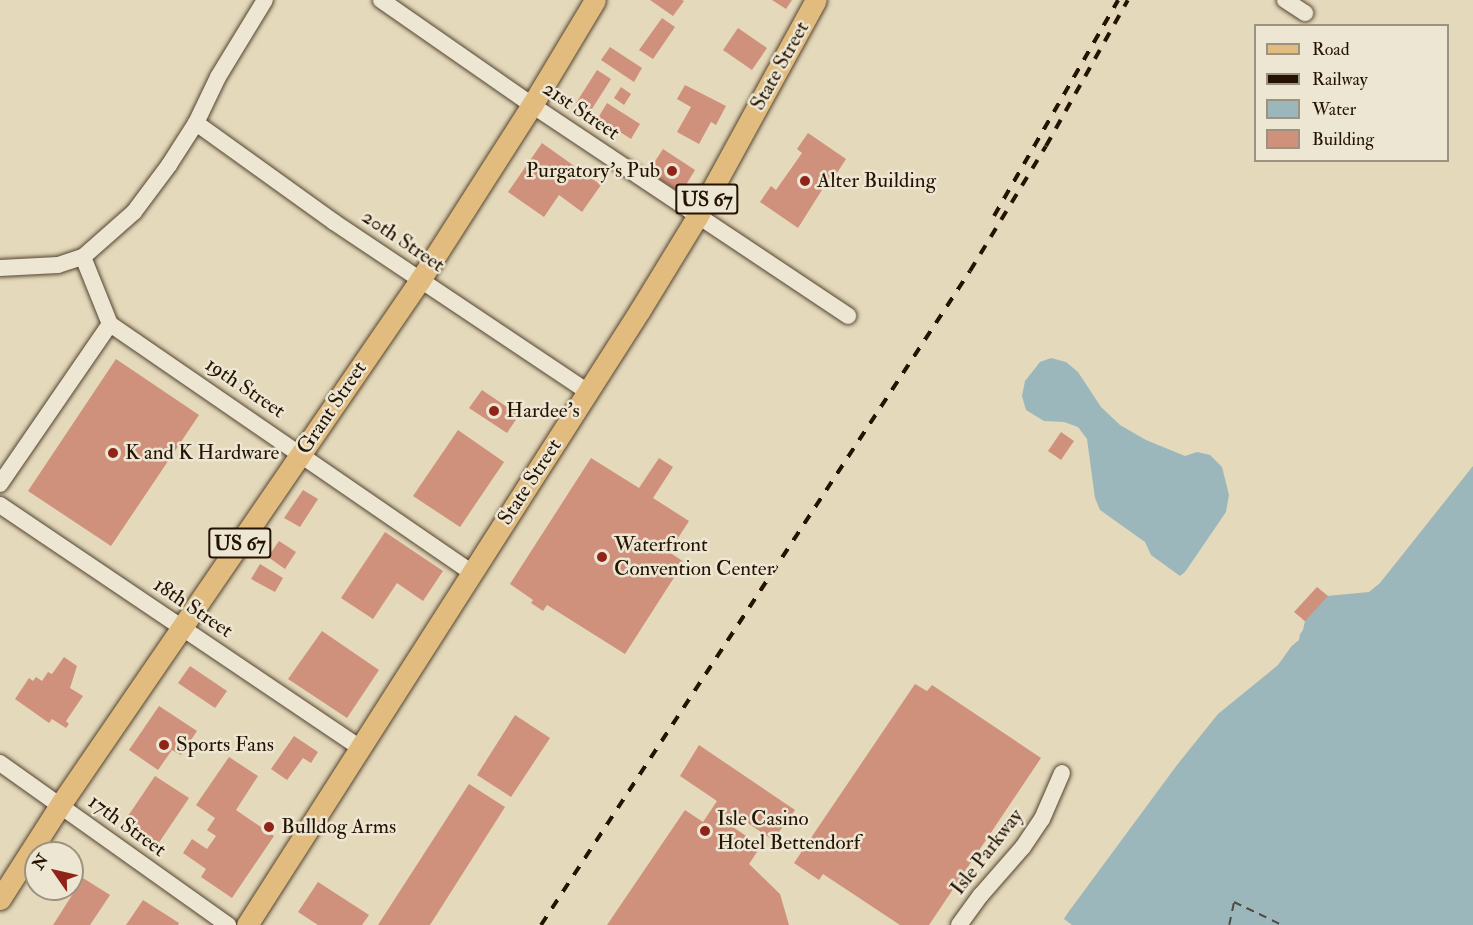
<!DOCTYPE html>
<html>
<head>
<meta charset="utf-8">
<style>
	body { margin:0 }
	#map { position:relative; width:1473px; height:925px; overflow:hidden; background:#e4d9bb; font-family:"IM FELL Double Pica",serif }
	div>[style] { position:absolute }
	.water>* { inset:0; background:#9bb7bc }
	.pier>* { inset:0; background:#e4d9bb }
	.ferry>* { height:1.5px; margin-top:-0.75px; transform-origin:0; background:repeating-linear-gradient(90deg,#4e4c42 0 8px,transparent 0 14px) }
	.building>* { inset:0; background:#cf917c }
	.roads { filter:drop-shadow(0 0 2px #544430) drop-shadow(0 0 2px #544430) }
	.minor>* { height:16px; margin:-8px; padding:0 8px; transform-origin:8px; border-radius:8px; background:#ede6d3 }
	.major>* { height:21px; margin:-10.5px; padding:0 10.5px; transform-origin:10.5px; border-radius:10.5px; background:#e2bc7e }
	.rail>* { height:4px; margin-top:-2px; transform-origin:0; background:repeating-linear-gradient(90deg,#241301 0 10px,transparent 0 20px) }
	.dots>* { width:16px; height:16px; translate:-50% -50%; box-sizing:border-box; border:3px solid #ede6d3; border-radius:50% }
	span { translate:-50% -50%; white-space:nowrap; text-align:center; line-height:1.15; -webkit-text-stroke:5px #ede6d3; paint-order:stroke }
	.shield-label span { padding:2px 4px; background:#ede6d3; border:2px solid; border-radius:4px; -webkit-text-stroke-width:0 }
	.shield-label { font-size:20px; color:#241301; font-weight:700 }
	.street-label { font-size:21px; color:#241301 }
	.poi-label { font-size:21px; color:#241301 }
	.right { translate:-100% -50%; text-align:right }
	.left { translate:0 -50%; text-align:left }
	.legend { position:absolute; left:1254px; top:24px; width:195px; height:138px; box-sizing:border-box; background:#ede6d3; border:2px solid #9d927f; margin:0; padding:8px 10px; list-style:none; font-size:18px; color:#241301 }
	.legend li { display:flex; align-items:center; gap:12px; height:30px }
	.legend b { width:30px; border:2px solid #9d927f }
	.north { position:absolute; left:24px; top:841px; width:60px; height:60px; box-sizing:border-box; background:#ede6d3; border:2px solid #9d927f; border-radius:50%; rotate:304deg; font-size:16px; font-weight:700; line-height:24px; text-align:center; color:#241301 }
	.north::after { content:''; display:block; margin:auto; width:21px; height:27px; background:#8f2418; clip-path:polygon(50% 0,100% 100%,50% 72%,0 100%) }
</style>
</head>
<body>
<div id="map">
	<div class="water">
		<div style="clip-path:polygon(1051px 358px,1066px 362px,1078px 372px,1101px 407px,1120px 425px,1146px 440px,1185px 456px,1197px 452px,1210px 455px,1222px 467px,1229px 495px,1226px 512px,1185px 572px,1180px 576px,1151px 555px,1145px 542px,1100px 510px,1095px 498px,1087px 439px,1078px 427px,1064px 422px,1044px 421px,1026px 410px,1022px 396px,1025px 381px,1040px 362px)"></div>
		<div style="clip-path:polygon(1473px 461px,1473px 925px,1065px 925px,1056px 918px,1217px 707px,1299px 640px,1302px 619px,1324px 593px,1372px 583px)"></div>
	</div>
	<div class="pier">
		<div style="clip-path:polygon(1473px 458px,1473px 466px,1380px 583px,1369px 592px,1327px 596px,1324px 593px,1329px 589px,1370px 581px)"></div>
		<div style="clip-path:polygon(1302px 619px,1305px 621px,1303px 630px,1278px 665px,1218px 714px,1177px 765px,1067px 914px,1064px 919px,1072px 925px,1060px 925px,1054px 921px,1054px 917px,1215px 705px,1297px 638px,1298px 623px)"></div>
	</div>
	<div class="ferry">
		<div style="left:1229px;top:925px;width:24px;rotate:-78deg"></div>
		<div style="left:1234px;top:902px;width:53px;rotate:25.6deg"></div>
	</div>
	<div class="building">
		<div style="clip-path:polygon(650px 0,682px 0,684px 1px,673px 16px)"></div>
		<div style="clip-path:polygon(772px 0,792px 0,786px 9px)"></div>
		<div style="clip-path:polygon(662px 18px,675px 27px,653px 59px,639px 50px)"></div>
		<div style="clip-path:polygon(738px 28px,767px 48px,752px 70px,723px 50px)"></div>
		<div style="clip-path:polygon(610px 47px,642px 68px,634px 82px,601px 60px)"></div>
		<div style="clip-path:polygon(597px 70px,611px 79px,590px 112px,576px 103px)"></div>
		<div style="clip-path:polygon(685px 85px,726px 106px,716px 125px,711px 122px,699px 144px,677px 132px,691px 107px,677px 99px)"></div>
		<div style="clip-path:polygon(621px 87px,631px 94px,624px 105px,614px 98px)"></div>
		<div style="clip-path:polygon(607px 103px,640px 124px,631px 139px,598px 118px)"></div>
		<div style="clip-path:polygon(808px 133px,846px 159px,835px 176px,832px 174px,798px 228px,760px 202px,771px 186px,776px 190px,802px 153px,797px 149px)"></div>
		<div style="clip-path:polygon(542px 143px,601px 185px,582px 212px,559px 195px,544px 217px,508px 192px)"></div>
		<div style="clip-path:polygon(663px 149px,695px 170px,681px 193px,648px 172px)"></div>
		<div style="clip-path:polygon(116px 359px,199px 415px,111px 546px,28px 491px)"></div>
		<div style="clip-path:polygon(482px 390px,519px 415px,507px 433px,469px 408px)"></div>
		<div style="clip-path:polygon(458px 430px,504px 462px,460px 527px,413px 496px)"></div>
		<div style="clip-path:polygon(1061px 432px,1074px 441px,1061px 460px,1048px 451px)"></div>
		<div style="clip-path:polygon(591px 458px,639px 488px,659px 458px,673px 467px,653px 498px,689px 521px,669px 552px,684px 562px,625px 654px,547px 605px,543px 611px,531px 603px,533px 600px,510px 584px)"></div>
		<div style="clip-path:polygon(303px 490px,318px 499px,300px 527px,284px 518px)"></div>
		<div style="clip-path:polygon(385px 532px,443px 571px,423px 601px,397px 583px,373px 619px,341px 598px)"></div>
		<div style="clip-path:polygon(279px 541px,296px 552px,285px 569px,268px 557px)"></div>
		<div style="clip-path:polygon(260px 564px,283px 578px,275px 592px,251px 579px)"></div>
		<div style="clip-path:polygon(1317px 587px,1328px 596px,1305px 621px,1294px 612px)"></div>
		<div style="clip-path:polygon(322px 631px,379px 670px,347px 718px,288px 679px)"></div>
		<div style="clip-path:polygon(64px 657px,77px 666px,70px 688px,83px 696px,66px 721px,69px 724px,66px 728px,52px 719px,49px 723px,15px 699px,29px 678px,33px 681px,36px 677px,42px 681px,48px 672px,52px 674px)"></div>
		<div style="clip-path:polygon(190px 666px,227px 691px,215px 708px,178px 683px)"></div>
		<div style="clip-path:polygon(915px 684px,927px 691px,932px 685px,1041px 758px,929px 925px,900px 925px,823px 874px,819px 880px,794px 863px)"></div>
		<div style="clip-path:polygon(159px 706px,197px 731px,181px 755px,172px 750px,158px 770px,129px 750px)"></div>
		<div style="clip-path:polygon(515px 715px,550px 738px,511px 797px,477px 775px)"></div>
		<div style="clip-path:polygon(294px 736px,318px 752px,311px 763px,303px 758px,287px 780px,271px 769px)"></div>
		<div style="clip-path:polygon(699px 745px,795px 810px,773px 840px,733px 813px,727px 823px,761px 846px,749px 864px,780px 894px,789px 925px,607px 925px,685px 810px,703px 822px,717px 801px,680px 776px)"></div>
		<div style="clip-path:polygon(229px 757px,258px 776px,236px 810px,274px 836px,232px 898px,201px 877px,206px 869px,183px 853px,192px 839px,207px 849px,216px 836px,207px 830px,215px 818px,196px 805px)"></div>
		<div style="clip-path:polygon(155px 776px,189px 798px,158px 844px,124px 822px)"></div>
		<div style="clip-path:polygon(469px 784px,505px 807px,430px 925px,378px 925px)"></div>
		<div style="clip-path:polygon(83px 878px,110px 895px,90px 925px,53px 925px)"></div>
		<div style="clip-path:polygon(318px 882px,369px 915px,362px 925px,318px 925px,298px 912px)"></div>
		<div style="clip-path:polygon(143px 900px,179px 923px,178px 925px,126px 925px)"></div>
	</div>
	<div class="roads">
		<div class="minor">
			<div style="left:381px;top:0;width:184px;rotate:34.8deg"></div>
			<div style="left:532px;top:105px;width:380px;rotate:33.7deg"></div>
			<div style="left:1285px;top:0;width:24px;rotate:33deg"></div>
			<div style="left:196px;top:123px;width:170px;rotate:35.7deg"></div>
			<div style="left:334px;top:222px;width:306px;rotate:33.8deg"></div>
			<div style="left:83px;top:257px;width:72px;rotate:68.1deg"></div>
			<div style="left:110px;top:324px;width:439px;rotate:34.5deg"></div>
			<div style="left:0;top:268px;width:58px;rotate:-3deg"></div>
			<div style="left:58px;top:265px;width:26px;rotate:-18deg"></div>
			<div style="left:83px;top:257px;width:68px;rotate:-41.4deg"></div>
			<div style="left:134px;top:212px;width:59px;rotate:-53.3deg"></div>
			<div style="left:169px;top:165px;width:50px;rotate:-57.3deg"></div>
			<div style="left:196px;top:123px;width:51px;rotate:-64.4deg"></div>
			<div style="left:218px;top:77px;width:90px;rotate:-58.6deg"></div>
			<div style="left:0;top:484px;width:194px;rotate:-55.5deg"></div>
			<div style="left:0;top:505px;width:434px;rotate:34deg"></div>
			<div style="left:0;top:763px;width:280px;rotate:35.4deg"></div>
			<div style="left:959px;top:925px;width:37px;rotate:-54deg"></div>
			<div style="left:981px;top:895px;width:64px;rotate:-48.8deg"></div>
			<div style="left:1023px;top:847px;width:34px;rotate:-56deg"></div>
			<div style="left:1042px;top:819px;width:50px;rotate:-66.5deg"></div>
		</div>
		<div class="major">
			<div style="left:0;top:899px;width:112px;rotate:-57.4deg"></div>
			<div style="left:60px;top:805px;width:637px;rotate:-55.56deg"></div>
			<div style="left:420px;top:280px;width:208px;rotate:-57.4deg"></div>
			<div style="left:532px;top:105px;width:122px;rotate:-59deg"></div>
			<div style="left:247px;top:925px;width:730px;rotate:-57.42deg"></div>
			<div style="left:640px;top:310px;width:109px;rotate:-58.5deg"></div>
			<div style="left:697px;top:217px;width:247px;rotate:-61.3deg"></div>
		</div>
	</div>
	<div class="rail">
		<div style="left:994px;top:216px;width:249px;rotate:-60.1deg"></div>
		<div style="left:541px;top:925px;width:782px;rotate:-56.74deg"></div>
		<div style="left:970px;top:271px;width:146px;rotate:-58.7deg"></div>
		<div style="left:1046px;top:146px;width:167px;rotate:-60.7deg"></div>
	</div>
	<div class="dots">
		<div style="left:672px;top:171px;background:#8f2418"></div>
		<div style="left:805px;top:181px;background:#8f2418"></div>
		<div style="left:494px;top:411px;background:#8f2418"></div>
		<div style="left:113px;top:453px;background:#8f2418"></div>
		<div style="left:602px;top:557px;background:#8f2418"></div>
		<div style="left:164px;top:745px;background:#8f2418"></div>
		<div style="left:269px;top:827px;background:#8f2418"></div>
		<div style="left:705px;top:831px;background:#8f2418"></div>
	</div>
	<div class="shield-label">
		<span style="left:707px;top:199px">US 67</span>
		<span style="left:240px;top:543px">US 67</span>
	</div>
	<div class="street-label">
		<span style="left:780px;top:66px;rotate:-61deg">State Street</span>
		<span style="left:581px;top:111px;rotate:34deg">21st Street</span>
		<span style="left:403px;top:241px;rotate:34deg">20th Street</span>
		<span style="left:245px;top:388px;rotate:34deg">19th Street</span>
		<span style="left:332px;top:408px;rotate:-56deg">Grant Street</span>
		<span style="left:530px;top:482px;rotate:-57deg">State Street</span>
		<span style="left:193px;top:608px;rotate:34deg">18th Street</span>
		<span style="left:127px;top:826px;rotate:36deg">17th Street</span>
		<span style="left:987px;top:852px;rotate:-52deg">Isle Parkway</span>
	</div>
	<div class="poi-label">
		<span class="right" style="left:660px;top:171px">Purgatory's Pub</span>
		<span class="left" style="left:817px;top:181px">Alter Building</span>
		<span class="left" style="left:506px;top:411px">Hardee's</span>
		<span class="left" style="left:125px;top:453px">K and K Hardware</span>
		<span class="left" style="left:614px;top:557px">Waterfront<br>Convention Center</span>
		<span class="left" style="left:176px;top:745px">Sports Fans</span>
		<span class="left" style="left:717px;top:831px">Isle Casino<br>Hotel Bettendorf</span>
		<span class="left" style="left:281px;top:827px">Bulldog Arms</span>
	</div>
	<ul class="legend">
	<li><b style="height:8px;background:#e2bc7e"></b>Road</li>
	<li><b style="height:8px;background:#241301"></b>Railway</li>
	<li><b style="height:16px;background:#9bb7bc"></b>Water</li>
	<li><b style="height:16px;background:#cf917c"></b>Building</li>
	</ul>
	<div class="north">N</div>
</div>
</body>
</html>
